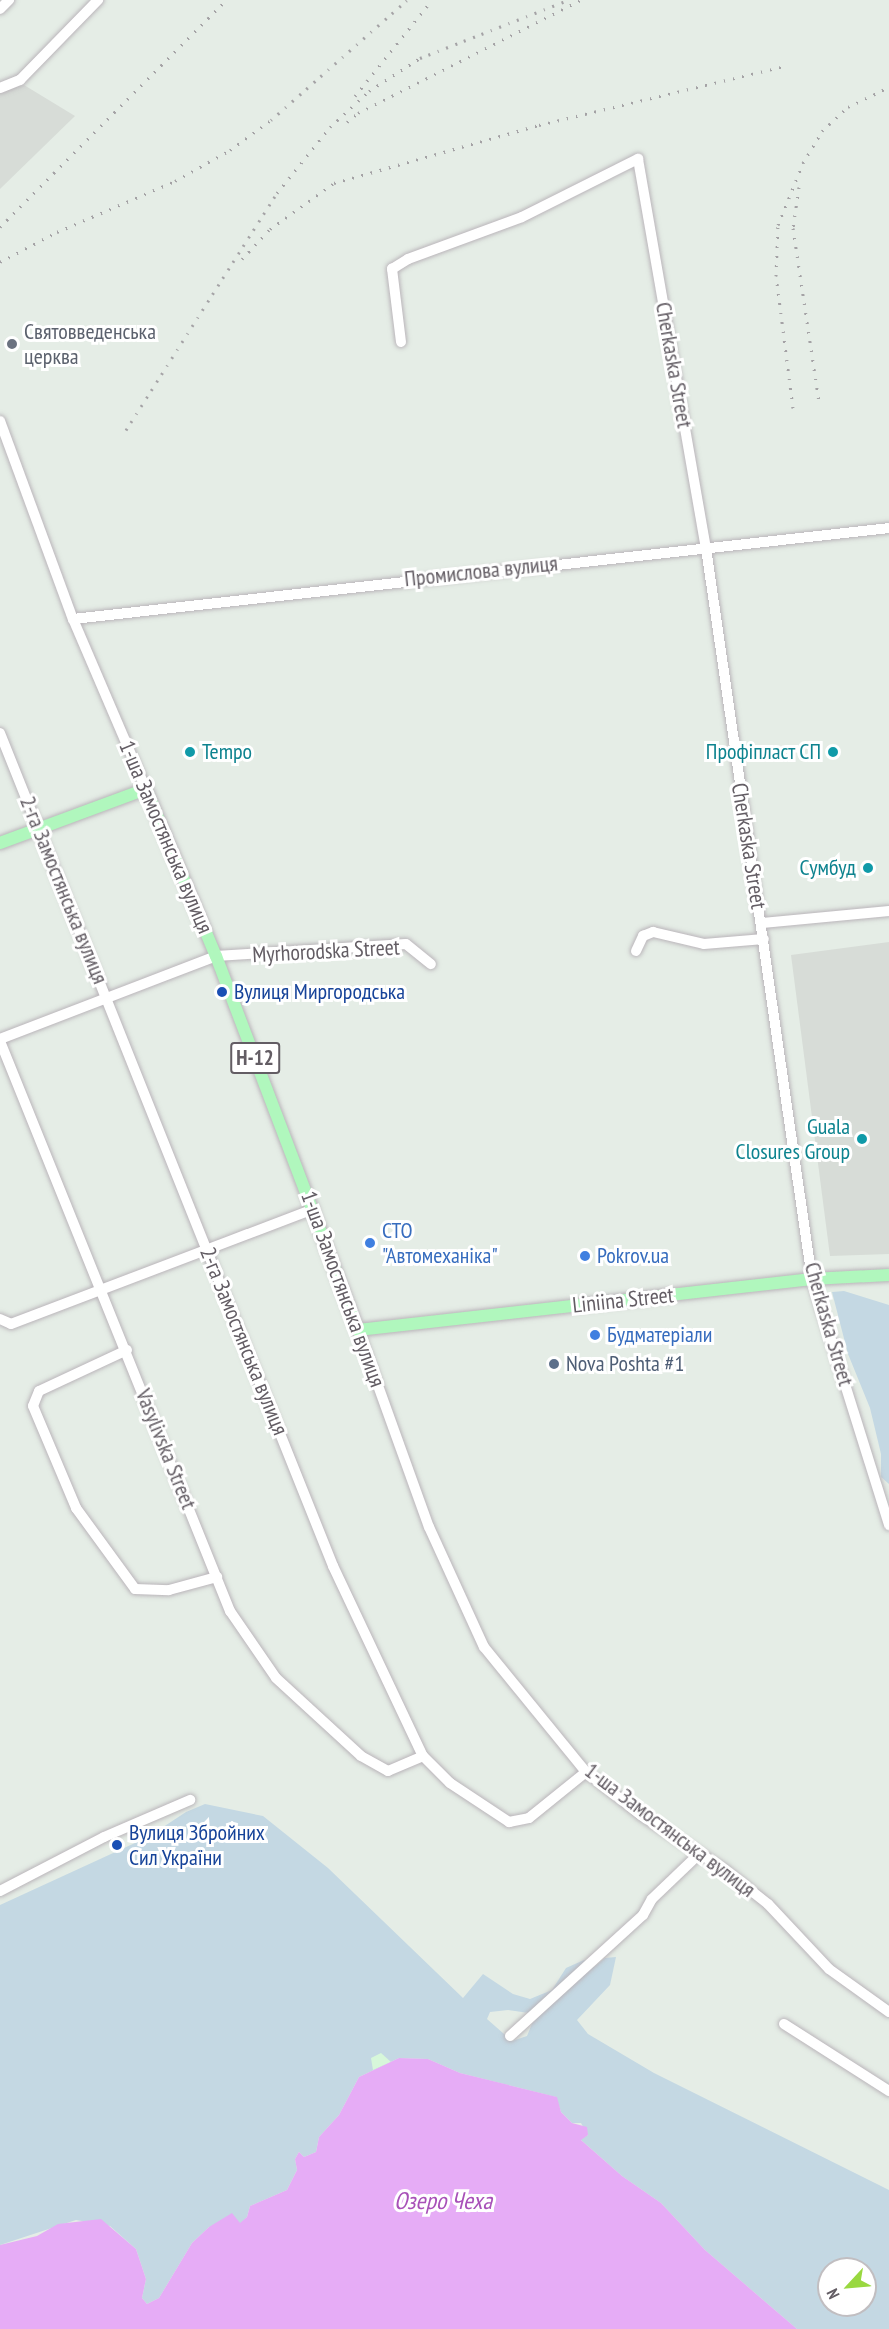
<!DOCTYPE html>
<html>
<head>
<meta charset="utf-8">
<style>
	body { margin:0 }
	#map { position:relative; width:889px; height:2329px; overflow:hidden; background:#e5ede6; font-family:"PT Sans Narrow",sans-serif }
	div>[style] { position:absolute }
	.industrial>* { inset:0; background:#d7dcd7 }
	.green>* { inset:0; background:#c4d8e3 }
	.sand>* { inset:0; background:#d7f7da }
	.water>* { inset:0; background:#e6acf6 }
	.roads { filter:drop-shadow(0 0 2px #bab5ba) drop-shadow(0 0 2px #bab5ba) }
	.minor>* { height:10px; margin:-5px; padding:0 5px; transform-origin:5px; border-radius:5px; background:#fff }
	.major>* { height:12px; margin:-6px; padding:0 6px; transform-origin:6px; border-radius:6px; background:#b0f7bd }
	.rail>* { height:3px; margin-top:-1.5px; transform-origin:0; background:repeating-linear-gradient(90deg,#a4a2a5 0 1.5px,transparent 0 9.5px) }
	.dots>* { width:16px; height:16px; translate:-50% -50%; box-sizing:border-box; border:3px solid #fff; border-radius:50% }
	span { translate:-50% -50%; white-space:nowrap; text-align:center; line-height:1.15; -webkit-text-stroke:6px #fff; paint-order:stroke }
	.shield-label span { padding:2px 4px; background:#fff; border:2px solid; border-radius:4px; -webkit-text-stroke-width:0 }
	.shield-label { font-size:21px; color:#635d64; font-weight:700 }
	.worship-label { font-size:22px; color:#5b616d }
	.left { translate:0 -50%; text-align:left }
	.street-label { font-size:22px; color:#635d64 }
	.culture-label { font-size:22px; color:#0d838f }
	.right { translate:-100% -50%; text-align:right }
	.transit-label { font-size:22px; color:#164399 }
	.shop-label { font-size:22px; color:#366cbe }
	.service-label { font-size:22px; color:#4e5e75 }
	.water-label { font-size:24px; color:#a851b8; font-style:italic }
	.north { position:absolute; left:817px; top:2257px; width:60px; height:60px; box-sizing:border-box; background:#fff; border:2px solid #c1bec1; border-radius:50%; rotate:244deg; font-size:16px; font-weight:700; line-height:24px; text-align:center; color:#635d64 }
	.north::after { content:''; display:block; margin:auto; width:21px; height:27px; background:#99d840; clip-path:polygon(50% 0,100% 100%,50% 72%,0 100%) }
</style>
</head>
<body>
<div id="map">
	<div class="industrial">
		<div style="clip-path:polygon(24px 85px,75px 116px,0 189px,0 91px)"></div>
		<div style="clip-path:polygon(889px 942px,889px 1254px,830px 1256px,791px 955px)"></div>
	</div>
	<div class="green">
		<div style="clip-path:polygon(844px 1291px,889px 1305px,889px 1484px,881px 1477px,881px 1454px,870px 1408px,848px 1354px,832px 1292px)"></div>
		<div style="clip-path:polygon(evenodd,205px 1804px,263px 1816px,328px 1868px,463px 1998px,483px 1974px,513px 1994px,530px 1999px,552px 1990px,566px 1968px,584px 1960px,594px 1967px,605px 1958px,616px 1957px,610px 1985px,577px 2020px,588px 2034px,654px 2073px,889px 2190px,889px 2329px,797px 2329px,705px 2250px,661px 2203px,622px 2176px,580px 2139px,588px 2135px,581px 2123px,572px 2123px,561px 2112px,556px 2097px,460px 2073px,428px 2059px,399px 2058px,359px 2077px,339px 2115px,319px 2137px,316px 2152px,304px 2157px,299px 2152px,295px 2159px,297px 2170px,287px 2190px,250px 2206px,247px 2217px,240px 2224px,209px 2227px,192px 2243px,159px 2298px,147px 2304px,142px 2298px,146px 2279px,136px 2249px,110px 2226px,76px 2220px,0 2245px,0 1905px,148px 1837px,186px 1812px,205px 1804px,508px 2010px,536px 2014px,527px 2036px,512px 2041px,487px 2019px,490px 2012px,508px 2010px,205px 1804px,829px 2269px,865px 2269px,865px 2305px,829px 2305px,829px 2269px)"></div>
	</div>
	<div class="sand">
		<div style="clip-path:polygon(381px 2053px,391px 2062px,373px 2070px,371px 2058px)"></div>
	</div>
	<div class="water">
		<div style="clip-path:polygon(399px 2058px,428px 2059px,460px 2073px,557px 2097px,561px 2112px,572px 2123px,587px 2127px,588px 2135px,581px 2140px,622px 2176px,661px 2203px,705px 2250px,797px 2329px,0 2329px,0 2245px,37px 2236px,58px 2224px,101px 2219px,136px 2249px,146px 2279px,142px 2298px,147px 2304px,159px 2298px,192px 2243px,209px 2227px,232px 2213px,240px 2223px,247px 2217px,250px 2206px,287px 2190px,297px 2170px,295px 2159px,299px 2152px,304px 2157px,316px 2152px,319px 2137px,339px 2115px,359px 2077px)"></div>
	</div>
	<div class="roads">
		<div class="minor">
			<div style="left:0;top:9px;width:13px;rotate:-45deg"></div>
			<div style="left:0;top:88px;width:22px;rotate:-22deg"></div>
			<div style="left:20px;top:80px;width:112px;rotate:-45.7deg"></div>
			<div style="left:401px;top:342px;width:74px;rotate:-97deg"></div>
			<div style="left:392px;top:269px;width:19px;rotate:-32deg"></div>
			<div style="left:408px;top:259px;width:121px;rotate:-20.2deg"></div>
			<div style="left:522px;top:217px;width:130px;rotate:-26.6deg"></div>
			<div style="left:638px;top:159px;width:395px;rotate:80.1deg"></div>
			<div style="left:706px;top:548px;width:739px;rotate:81.75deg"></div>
			<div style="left:812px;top:1279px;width:258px;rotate:72.6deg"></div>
			<div style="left:0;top:421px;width:211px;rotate:69.8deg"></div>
			<div style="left:73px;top:619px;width:185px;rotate:66.8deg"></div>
			<div style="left:73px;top:619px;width:821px;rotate:-6.36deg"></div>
			<div style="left:0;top:733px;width:897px;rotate:68.21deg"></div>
			<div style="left:333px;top:1566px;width:210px;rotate:64.7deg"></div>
			<div style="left:423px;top:1756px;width:38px;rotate:45deg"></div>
			<div style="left:450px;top:1783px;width:71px;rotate:33.5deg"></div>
			<div style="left:509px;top:1822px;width:20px;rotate:-11deg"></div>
			<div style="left:529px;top:1818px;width:73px;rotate:-38.9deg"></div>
			<div style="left:762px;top:923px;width:128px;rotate:-5.4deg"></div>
			<div style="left:636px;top:951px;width:17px;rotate:-65deg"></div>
			<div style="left:643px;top:936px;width:11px;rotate:-22deg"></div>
			<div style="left:653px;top:932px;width:52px;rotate:13.2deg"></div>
			<div style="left:704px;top:944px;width:60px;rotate:-4.8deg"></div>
			<div style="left:0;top:1039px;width:231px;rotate:-21deg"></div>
			<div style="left:216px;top:956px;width:190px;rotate:-3.6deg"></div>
			<div style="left:406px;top:944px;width:32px;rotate:39deg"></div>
			<div style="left:0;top:1041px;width:615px;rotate:68.03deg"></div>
			<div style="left:230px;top:1611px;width:81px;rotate:55.5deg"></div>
			<div style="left:276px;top:1678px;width:115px;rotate:42.5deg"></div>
			<div style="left:361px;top:1756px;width:31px;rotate:29deg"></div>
			<div style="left:388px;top:1771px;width:38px;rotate:-23deg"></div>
			<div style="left:0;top:1319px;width:12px;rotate:24deg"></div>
			<div style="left:11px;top:1324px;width:324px;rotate:-20.8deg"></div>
			<div style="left:358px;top:1330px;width:209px;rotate:70.2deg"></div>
			<div style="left:429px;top:1527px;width:132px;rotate:65.4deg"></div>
			<div style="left:484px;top:1647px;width:161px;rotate:50.8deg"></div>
			<div style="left:586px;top:1772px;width:70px;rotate:38deg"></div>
			<div style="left:641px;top:1815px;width:100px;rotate:33.2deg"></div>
			<div style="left:725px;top:1870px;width:55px;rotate:38.3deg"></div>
			<div style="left:768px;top:1904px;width:89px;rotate:46.8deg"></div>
			<div style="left:829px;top:1969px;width:74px;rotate:35.6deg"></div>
			<div style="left:127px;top:1350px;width:97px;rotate:155deg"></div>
			<div style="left:39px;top:1391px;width:16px;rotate:112deg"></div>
			<div style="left:33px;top:1406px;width:111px;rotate:67.1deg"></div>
			<div style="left:76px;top:1508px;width:100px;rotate:53.9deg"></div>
			<div style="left:135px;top:1589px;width:34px;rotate:2deg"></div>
			<div style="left:169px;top:1590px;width:50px;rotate:-15.2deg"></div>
			<div style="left:0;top:1891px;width:117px;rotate:-27.4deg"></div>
			<div style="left:104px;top:1837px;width:94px;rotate:-23.3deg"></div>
			<div style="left:784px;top:2024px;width:125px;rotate:32.5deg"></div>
			<div style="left:510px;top:2036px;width:180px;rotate:-42.3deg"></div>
			<div style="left:643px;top:1915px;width:18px;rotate:-61deg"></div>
			<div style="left:652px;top:1899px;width:65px;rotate:-43.8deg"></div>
		</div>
		<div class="major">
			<div style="left:0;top:843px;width:156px;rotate:-20.3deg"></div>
			<div style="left:146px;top:789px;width:181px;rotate:67.3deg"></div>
			<div style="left:216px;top:956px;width:400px;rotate:69.2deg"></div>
			<div style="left:358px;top:1330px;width:457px;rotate:-6.4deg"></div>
			<div style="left:812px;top:1279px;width:77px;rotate:-3deg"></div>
		</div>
	</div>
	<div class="rail">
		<div style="left:355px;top:96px;width:123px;rotate:-51.3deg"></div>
		<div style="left:347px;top:122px;width:14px;rotate:-39deg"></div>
		<div style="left:358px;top:113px;width:250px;rotate:-26.9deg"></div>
		<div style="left:799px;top:187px;width:41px;rotate:98.3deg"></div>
		<div style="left:793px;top:228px;width:177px;rotate:81.5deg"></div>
		<div style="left:0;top:227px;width:320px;rotate:-45.1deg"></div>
		<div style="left:242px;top:259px;width:41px;rotate:-47deg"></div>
		<div style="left:270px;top:229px;width:79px;rotate:-35.7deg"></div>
		<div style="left:334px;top:183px;width:213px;rotate:-15.8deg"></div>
		<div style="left:539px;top:125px;width:249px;rotate:-13.5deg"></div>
		<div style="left:0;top:262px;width:64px;rotate:-27.8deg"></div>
		<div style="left:57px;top:232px;width:129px;rotate:-23.4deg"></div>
		<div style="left:175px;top:181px;width:63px;rotate:-29.4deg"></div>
		<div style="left:230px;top:150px;width:51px;rotate:-36.2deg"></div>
		<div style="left:271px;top:120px;width:181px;rotate:-41.4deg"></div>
		<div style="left:793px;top:408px;width:133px;rotate:-97.3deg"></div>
		<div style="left:776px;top:276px;width:51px;rotate:-87.8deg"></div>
		<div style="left:778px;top:225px;width:67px;rotate:-68deg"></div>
		<div style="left:803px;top:163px;width:37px;rotate:-59deg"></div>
		<div style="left:822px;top:131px;width:35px;rotate:-43deg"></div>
		<div style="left:848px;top:107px;width:46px;rotate:-26deg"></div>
		<div style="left:126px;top:430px;width:281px;rotate:-57.5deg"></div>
		<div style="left:277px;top:193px;width:85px;rotate:-51.2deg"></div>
		<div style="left:330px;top:127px;width:53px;rotate:-42.7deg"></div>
		<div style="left:369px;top:91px;width:61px;rotate:-32.9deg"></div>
		<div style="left:420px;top:58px;width:159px;rotate:-21.4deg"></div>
	</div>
	<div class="dots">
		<div style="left:12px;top:344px;background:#6b7280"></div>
		<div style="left:190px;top:752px;background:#0f9aa8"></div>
		<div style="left:833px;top:752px;background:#0f9aa8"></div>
		<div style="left:868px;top:868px;background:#0f9aa8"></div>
		<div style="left:222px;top:992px;background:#1a4fb4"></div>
		<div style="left:862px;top:1139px;background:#0f9aa8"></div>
		<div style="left:370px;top:1243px;background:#3f7fe0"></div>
		<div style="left:585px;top:1256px;background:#3f7fe0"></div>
		<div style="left:595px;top:1335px;background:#3f7fe0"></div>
		<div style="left:554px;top:1364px;background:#5c6f8a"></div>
		<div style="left:117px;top:1845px;background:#1a4fb4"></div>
	</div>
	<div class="shield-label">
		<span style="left:255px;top:1058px">Н-12</span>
	</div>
	<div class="worship-label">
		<span class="left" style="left:24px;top:344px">Святовведенська<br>церква</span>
	</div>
	<div class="street-label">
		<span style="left:674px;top:365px;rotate:80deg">Cherkaska Street</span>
		<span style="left:481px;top:571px;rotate:-6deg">Промислова вулиця</span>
		<span style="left:166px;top:837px;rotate:67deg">1-ша Замостянська вулиця</span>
		<span style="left:749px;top:846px;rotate:81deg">Cherkaska Street</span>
		<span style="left:64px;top:890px;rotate:68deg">2-га Замостянська вулиця</span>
		<span style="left:326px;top:951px;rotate:-3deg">Myrhorodska Street</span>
		<span style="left:343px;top:1289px;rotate:70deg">1-ша Замостянська вулиця</span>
		<span style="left:623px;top:1300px;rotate:-6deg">Liniina Street</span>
		<span style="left:829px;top:1324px;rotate:74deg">Cherkaska Street</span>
		<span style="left:244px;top:1341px;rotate:68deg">2-га Замостянська вулиця</span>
		<span style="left:166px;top:1449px;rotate:68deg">Vasylivska Street</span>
		<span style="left:670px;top:1830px;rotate:37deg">1-ша Замостянська вулиця</span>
	</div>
	<div class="culture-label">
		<span class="left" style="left:202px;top:752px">Tempo</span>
		<span class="right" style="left:821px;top:752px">Профіпласт СП</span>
		<span class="right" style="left:856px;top:868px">Сумбуд</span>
		<span class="right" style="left:850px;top:1139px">Guala<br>Closures Group</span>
	</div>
	<div class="transit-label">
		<span class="left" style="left:234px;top:992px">Вулиця Миргородська</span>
		<span class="left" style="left:129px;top:1845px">Вулиця Збройних<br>Сил України</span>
	</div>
	<div class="shop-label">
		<span class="left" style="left:382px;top:1243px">СТО<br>"Автомеханіка"</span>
		<span class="left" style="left:597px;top:1256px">Pokrov.ua</span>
		<span class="left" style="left:607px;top:1335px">Будматеріали</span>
	</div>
	<div class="service-label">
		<span class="left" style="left:566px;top:1364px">Nova Poshta #1</span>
	</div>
	<div class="water-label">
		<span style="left:443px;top:2201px">Озеро Чеха</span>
	</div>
	<div class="north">N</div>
</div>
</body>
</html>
